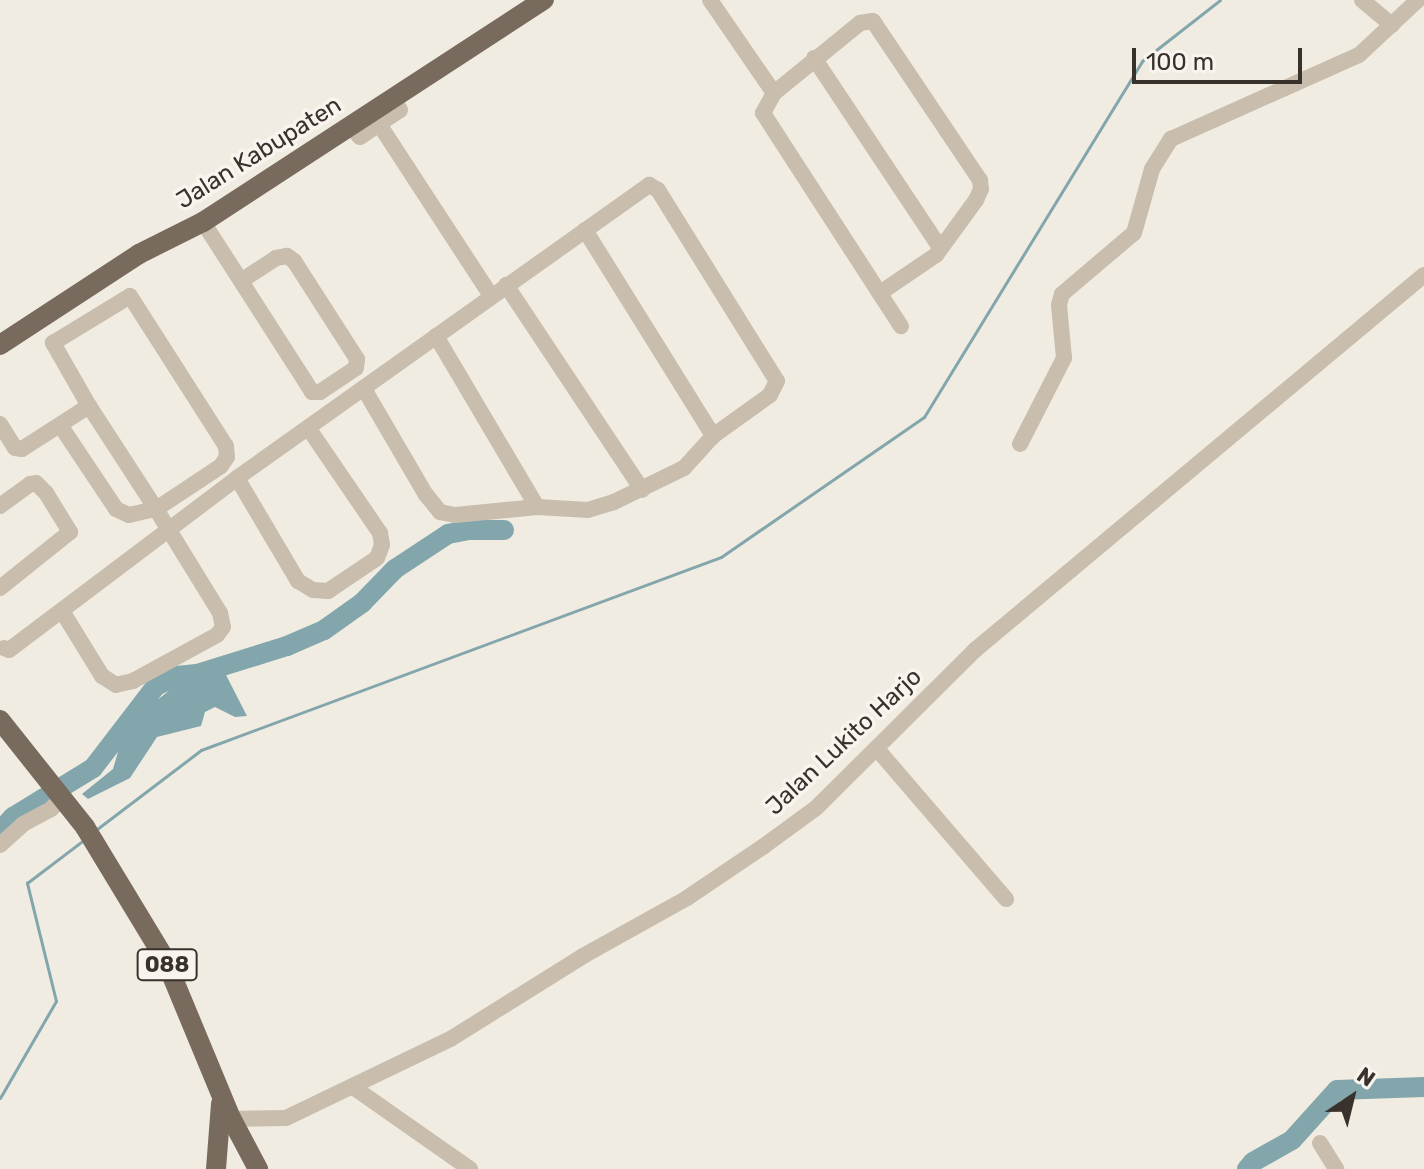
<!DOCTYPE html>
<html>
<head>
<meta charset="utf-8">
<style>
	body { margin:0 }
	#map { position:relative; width:1424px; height:1169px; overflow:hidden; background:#f1ece1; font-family:Rubik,sans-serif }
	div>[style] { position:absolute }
	.water>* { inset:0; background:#82a6ac }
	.stream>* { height:3px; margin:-1.5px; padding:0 1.5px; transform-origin:1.5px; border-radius:1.5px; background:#82a6ac }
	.river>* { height:20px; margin:-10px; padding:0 10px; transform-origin:10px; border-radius:10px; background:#82a6ac }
	.minor>* { height:16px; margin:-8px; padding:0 8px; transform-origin:8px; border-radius:8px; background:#c9bdae }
	.major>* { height:20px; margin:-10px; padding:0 10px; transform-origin:10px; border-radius:10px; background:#796a5e }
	span { translate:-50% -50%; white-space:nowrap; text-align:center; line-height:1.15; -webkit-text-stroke:7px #f9f5ee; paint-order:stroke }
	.shield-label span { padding:2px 6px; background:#f9f5ee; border:2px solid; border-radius:6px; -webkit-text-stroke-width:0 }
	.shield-label { font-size:22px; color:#38312c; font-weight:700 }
	.street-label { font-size:24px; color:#38312c }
	.north { position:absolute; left:1312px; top:1057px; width:80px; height:80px; -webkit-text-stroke:6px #f9f5ee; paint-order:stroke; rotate:35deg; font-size:22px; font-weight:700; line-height:32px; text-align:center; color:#38312c }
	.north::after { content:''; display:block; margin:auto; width:28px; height:36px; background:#38312c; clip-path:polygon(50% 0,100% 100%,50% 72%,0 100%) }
	.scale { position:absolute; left:1132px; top:48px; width:170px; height:36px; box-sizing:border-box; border:4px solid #38312c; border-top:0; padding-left:10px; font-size:24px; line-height:28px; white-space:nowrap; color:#38312c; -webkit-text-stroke:6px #f9f5ee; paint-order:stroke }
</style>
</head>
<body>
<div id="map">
	<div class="water">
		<div style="clip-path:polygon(224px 671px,247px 716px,235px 717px,215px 707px,205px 712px,201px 726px,157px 737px,130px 778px,88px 799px,82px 794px,113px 769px,120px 745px,151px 705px,180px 682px)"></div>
	</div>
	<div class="stream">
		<div style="left:97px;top:829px;width:131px;rotate:-37.2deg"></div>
		<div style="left:201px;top:750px;width:555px;rotate:-20.36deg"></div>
		<div style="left:721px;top:557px;width:247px;rotate:-34.6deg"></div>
		<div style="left:924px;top:417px;width:417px;rotate:-58.5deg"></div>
		<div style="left:1142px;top:61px;width:99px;rotate:-38deg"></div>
		<div style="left:0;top:1098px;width:112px;rotate:-60deg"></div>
		<div style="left:56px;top:1001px;width:122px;rotate:-103.8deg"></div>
		<div style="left:27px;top:883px;width:73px;rotate:-37.2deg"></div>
	</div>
	<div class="river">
		<div style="left:0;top:831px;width:19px;rotate:-47deg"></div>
		<div style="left:13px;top:817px;width:94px;rotate:-31.5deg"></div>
		<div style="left:93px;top:768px;width:103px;rotate:-52.5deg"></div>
		<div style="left:156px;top:686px;width:23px;rotate:-25deg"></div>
		<div style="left:177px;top:676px;width:20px;rotate:-6deg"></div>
		<div style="left:197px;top:674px;width:94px;rotate:-17.3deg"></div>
		<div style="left:287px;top:646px;width:40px;rotate:-23.4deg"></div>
		<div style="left:324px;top:630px;width:47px;rotate:-35.4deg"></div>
		<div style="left:362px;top:603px;width:47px;rotate:-45.9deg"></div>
		<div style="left:395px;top:569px;width:64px;rotate:-33.4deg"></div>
		<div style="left:448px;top:534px;width:20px;rotate:-11deg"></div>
		<div style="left:468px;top:530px;width:36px"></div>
		<div style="left:1247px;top:1169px;width:9px;rotate:-49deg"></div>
		<div style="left:1253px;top:1162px;width:45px;rotate:-29.4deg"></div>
		<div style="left:1292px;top:1140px;width:67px;rotate:-48deg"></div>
		<div style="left:1337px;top:1090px;width:87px;rotate:-2deg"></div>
	</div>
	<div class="minor">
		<div style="left:710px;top:0;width:113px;rotate:55.5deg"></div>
		<div style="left:774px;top:93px;width:23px;rotate:119deg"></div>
		<div style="left:763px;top:113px;width:254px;rotate:57.1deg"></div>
		<div style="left:1362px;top:0;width:39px;rotate:40deg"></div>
		<div style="left:814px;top:58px;width:228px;rotate:56.4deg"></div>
		<div style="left:774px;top:93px;width:111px;rotate:-39.1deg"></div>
		<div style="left:860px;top:23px;width:13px;rotate:-9deg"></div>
		<div style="left:873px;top:21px;width:192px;rotate:56.1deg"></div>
		<div style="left:980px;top:180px;width:9px;rotate:84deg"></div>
		<div style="left:981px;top:189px;width:12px;rotate:114deg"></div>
		<div style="left:976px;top:200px;width:68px;rotate:126deg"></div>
		<div style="left:936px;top:255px;width:68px;rotate:145.8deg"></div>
		<div style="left:379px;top:124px;width:25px;rotate:-34deg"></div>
		<div style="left:400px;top:110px;width:14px;rotate:-120deg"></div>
		<div style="left:351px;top:126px;width:14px;rotate:51deg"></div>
		<div style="left:360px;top:137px;width:23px;rotate:-34deg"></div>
		<div style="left:379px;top:124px;width:205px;rotate:56.9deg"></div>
		<div style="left:203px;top:222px;width:202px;rotate:57.3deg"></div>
		<div style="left:312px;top:392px;width:8px"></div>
		<div style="left:320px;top:392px;width:43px;rotate:-33.7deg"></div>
		<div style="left:356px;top:368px;width:9px;rotate:-84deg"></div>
		<div style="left:357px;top:359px;width:117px;rotate:-122.7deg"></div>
		<div style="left:294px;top:261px;width:9px;rotate:-144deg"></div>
		<div style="left:287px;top:256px;width:11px;rotate:170deg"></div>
		<div style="left:276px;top:258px;width:42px;rotate:146.7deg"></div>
		<div style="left:585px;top:230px;width:243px;rotate:58.1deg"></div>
		<div style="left:506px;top:285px;width:246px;rotate:56.4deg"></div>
		<div style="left:130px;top:296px;width:178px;rotate:57.4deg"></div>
		<div style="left:226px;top:446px;width:11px;rotate:85deg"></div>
		<div style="left:227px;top:457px;width:11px;rotate:124deg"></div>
		<div style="left:221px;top:466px;width:78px;rotate:146.5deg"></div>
		<div style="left:156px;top:509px;width:123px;rotate:-123deg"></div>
		<div style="left:89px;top:406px;width:73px;rotate:-119.7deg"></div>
		<div style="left:53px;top:343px;width:90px;rotate:-31.4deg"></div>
		<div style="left:436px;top:336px;width:199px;rotate:59.4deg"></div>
		<div style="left:0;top:424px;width:28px;rotate:58deg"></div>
		<div style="left:15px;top:448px;width:7px;rotate:8deg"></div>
		<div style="left:22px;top:449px;width:80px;rotate:-32.7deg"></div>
		<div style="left:60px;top:425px;width:101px;rotate:56.3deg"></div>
		<div style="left:116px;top:509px;width:14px;rotate:25deg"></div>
		<div style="left:129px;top:515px;width:28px;rotate:-13deg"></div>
		<div style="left:156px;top:509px;width:122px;rotate:58.4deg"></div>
		<div style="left:220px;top:613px;width:14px;rotate:78deg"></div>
		<div style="left:223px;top:627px;width:10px;rotate:127deg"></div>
		<div style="left:217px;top:635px;width:96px;rotate:151.3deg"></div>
		<div style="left:133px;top:681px;width:17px;rotate:167deg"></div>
		<div style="left:116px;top:685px;width:17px;rotate:-147deg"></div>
		<div style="left:102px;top:676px;width:76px;rotate:-121.6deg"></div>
		<div style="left:1020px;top:444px;width:97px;rotate:-62.9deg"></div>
		<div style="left:1064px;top:358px;width:53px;rotate:-95.4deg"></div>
		<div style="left:1059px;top:305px;width:11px;rotate:-75deg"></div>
		<div style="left:1062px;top:294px;width:94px;rotate:-40.3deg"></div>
		<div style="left:1134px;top:233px;width:66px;rotate:-74.3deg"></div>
		<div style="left:1152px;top:169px;width:36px;rotate:-58deg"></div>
		<div style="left:1171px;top:139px;width:206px;rotate:-24.1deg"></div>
		<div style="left:1359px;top:55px;width:81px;rotate:-43deg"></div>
		<div style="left:237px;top:478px;width:120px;rotate:59.4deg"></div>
		<div style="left:298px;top:581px;width:17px;rotate:31deg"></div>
		<div style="left:313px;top:590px;width:15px;rotate:4deg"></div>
		<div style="left:328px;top:591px;width:59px;rotate:-34deg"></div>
		<div style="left:377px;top:558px;width:14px;rotate:-69deg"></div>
		<div style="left:382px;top:545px;width:12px;rotate:-99deg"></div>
		<div style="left:380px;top:533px;width:126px;rotate:-124.3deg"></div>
		<div style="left:0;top:506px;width:37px;rotate:-36deg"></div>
		<div style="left:30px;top:484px;width:6px;rotate:-9deg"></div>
		<div style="left:36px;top:483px;width:14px;rotate:45deg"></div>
		<div style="left:46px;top:493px;width:46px;rotate:58.4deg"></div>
		<div style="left:70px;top:532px;width:90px;rotate:141.3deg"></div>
		<div style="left:4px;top:648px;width:5px;rotate:22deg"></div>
		<div style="left:9px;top:650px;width:286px;rotate:-37deg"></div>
		<div style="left:237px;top:478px;width:506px;rotate:-35.42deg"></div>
		<div style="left:649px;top:185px;width:10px;rotate:29deg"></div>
		<div style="left:658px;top:190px;width:225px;rotate:58.1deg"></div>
		<div style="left:777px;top:381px;width:16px;rotate:117deg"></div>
		<div style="left:770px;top:395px;width:70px;rotate:144.3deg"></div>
		<div style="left:713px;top:436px;width:43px;rotate:132.2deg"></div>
		<div style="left:684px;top:468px;width:78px;rotate:154.1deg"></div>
		<div style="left:614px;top:502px;width:27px;rotate:163deg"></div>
		<div style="left:588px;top:510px;width:51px;rotate:-176.6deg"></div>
		<div style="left:537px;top:507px;width:82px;rotate:174.4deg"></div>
		<div style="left:455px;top:515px;width:15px;rotate:-169deg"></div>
		<div style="left:440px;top:512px;width:22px;rotate:-129deg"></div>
		<div style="left:426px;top:495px;width:123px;rotate:-120.3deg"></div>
		<div style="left:877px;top:749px;width:198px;rotate:49.3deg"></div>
		<div style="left:0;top:845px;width:31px;rotate:-42deg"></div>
		<div style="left:23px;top:824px;width:32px;rotate:-28deg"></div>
		<div style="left:51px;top:809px;width:17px;rotate:-45deg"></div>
		<div style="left:353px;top:1087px;width:143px;rotate:35deg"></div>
		<div style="left:225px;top:1119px;width:61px;rotate:-0.9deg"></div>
		<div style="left:286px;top:1118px;width:184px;rotate:-25.7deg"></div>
		<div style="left:452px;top:1038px;width:155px;rotate:-32deg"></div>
		<div style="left:583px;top:956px;width:119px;rotate:-29.1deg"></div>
		<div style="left:687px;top:898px;width:93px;rotate:-34deg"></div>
		<div style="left:764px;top:846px;width:64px;rotate:-36.2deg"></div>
		<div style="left:816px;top:808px;width:224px;rotate:-44.8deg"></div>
		<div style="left:975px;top:650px;width:585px;rotate:-39.87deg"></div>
		<div style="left:1320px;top:1143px;width:31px;rotate:58deg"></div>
	</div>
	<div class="major">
		<div style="left:0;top:345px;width:166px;rotate:-33.2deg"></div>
		<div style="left:139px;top:254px;width:72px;rotate:-26.6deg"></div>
		<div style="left:203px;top:222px;width:407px;rotate:-33.1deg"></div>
		<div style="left:0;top:720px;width:137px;rotate:51.5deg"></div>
		<div style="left:85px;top:827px;width:154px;rotate:58.8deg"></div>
		<div style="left:165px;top:959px;width:172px;rotate:67.5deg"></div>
		<div style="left:231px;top:1118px;width:58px;rotate:62.1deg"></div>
		<div style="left:216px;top:1169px;width:65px;rotate:-85.6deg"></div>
	</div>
	<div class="shield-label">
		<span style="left:167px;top:965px">088</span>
	</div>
	<div class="street-label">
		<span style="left:259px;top:153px;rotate:-32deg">Jalan Kabupaten</span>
		<span style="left:844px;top:742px;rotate:-43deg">Jalan Lukito Harjo</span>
	</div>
	<div class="north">N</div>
	<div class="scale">100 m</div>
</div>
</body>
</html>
